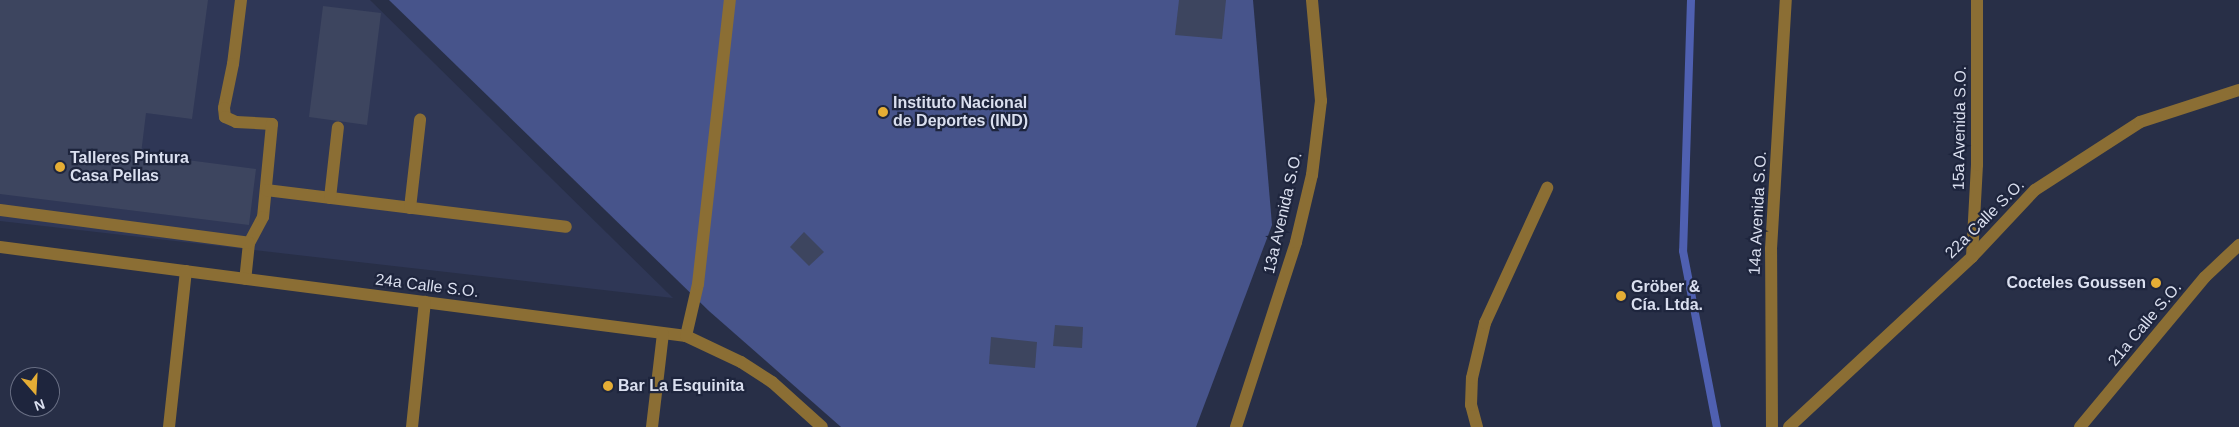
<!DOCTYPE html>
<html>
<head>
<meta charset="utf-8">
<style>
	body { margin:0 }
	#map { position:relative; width:2239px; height:427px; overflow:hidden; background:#282f47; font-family:Helvetica,sans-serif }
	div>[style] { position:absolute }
	.built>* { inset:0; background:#2f3756 }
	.green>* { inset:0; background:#47548b }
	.stream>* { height:8px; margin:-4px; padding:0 4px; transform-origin:4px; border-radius:4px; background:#4f60b1 }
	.building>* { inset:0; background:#3d455f }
	.minor>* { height:12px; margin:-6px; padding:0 6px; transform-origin:6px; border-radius:6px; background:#8b6e34 }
	.dots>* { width:14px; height:14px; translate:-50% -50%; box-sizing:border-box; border:2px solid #1e253d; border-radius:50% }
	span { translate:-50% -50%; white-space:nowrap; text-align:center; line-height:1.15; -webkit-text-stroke:4.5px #1e253d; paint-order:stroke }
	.poi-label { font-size:16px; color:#dadfef; font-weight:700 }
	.left { translate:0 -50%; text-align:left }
	.right { translate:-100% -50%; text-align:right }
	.street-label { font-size:16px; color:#dadfef }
	.north { position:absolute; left:10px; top:367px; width:50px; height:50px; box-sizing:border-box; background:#1e253d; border:1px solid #696f84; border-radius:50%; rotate:161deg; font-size:14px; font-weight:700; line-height:20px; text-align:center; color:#dadfef }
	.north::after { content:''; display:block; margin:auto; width:18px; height:22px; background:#e5ad35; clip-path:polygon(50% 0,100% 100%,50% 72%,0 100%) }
</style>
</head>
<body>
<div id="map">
	<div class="built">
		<div style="clip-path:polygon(0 0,370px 0,673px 298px,0 221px)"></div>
	</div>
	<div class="green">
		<div style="clip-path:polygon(389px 0,1253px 0,1272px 225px,1196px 427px,841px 427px,709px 311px)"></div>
	</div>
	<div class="stream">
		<div style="left:1691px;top:0;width:251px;rotate:91.8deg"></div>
		<div style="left:1683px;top:251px;width:179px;rotate:79.1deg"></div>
	</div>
	<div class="building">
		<div style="clip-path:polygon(0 0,208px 0,192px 119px,146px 113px,141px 154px,256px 169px,249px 225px,0 194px)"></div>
		<div style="clip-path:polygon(1179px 0,1226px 0,1222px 39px,1175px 35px)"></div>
		<div style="clip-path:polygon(323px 6px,381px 13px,367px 125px,309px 117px)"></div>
		<div style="clip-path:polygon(804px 232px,824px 252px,809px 266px,790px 247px)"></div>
		<div style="clip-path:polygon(1055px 325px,1083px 327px,1082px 348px,1053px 346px)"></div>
		<div style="clip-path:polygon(991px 337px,1037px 342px,1035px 368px,989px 364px)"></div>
	</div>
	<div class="minor">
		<div style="left:241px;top:0;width:64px;rotate:97.1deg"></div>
		<div style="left:233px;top:64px;width:45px;rotate:101.6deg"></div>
		<div style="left:224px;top:108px;width:9px;rotate:84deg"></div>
		<div style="left:225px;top:117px;width:12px;rotate:24deg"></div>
		<div style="left:236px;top:122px;width:36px;rotate:3deg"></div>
		<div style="left:272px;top:124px;width:93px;rotate:95.5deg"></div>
		<div style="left:263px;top:217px;width:30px;rotate:118deg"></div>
		<div style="left:249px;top:243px;width:36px;rotate:96deg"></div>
		<div style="left:266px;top:190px;width:302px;rotate:7deg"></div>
		<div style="left:330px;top:198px;width:71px;rotate:-83.6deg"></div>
		<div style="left:410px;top:208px;width:89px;rotate:-83.5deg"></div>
		<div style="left:0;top:210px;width:251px;rotate:7.5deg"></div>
		<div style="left:0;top:247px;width:692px;rotate:7.39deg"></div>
		<div style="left:686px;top:336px;width:61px;rotate:25.3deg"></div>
		<div style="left:741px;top:362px;width:37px;rotate:33deg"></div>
		<div style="left:772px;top:382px;width:67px;rotate:42deg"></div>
		<div style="left:1972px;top:257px;width:92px;rotate:-86.9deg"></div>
		<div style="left:1977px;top:165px;width:165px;rotate:-90deg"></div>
		<div style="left:686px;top:336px;width:53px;rotate:-77deg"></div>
		<div style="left:698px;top:284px;width:286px;rotate:-83.6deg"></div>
		<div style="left:169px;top:427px;width:157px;rotate:-83.8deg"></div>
		<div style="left:412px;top:427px;width:126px;rotate:-84.1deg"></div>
		<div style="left:652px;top:427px;width:94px;rotate:-83.3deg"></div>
		<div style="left:1236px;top:427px;width:194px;rotate:-72deg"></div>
		<div style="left:1296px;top:242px;width:69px;rotate:-76.6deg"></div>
		<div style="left:1312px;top:175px;width:75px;rotate:-83.1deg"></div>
		<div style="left:1321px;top:101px;width:101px;rotate:-95.1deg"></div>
		<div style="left:1477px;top:427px;width:23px;rotate:-105deg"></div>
		<div style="left:1471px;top:405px;width:27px;rotate:-88deg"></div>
		<div style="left:1472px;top:378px;width:57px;rotate:-76.7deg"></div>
		<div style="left:1485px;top:323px;width:149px;rotate:-65.3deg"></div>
		<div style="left:1772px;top:427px;width:178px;rotate:-90.3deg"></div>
		<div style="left:1771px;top:249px;width:249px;rotate:-86.6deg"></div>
		<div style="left:1789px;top:427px;width:250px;rotate:-42.9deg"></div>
		<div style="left:1972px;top:257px;width:92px;rotate:-46.8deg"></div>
		<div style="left:2035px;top:190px;width:125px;rotate:-32.9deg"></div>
		<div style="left:2140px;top:122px;width:104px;rotate:-17.9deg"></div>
		<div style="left:2080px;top:427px;width:195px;rotate:-50.2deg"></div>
		<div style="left:2205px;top:277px;width:47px;rotate:-43.3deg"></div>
	</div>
	<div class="dots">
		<div style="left:883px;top:112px;background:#e5ad35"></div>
		<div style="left:60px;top:167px;background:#e5ad35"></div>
		<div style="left:2156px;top:283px;background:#e5ad35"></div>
		<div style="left:1621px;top:296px;background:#e5ad35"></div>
		<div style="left:608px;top:386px;background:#e5ad35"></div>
	</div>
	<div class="poi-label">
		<span class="left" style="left:893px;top:112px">Instituto Nacional<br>de Deportes (IND)</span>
		<span class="left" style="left:70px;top:167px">Talleres Pintura<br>Casa Pellas</span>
		<span class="right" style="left:2146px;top:283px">Cocteles Goussen</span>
		<span class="left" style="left:1631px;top:296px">Gröber &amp;<br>Cía. Ltda.</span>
		<span class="left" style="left:618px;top:386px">Bar La Esquinita</span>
	</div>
	<div class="street-label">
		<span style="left:1960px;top:128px;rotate:-89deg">15a Avenida S.O.</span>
		<span style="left:1283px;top:213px;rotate:-77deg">13a Avenida S.O.</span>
		<span style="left:1758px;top:213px;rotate:-87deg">14a Avenida S.O.</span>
		<span style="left:1985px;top:219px;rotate:-45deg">22a Calle S.O.</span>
		<span style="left:427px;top:286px;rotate:7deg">24a Calle S.O.</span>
		<span style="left:2145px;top:324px;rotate:-50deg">21a Calle S.O.</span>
	</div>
	<div class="north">N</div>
</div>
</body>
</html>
